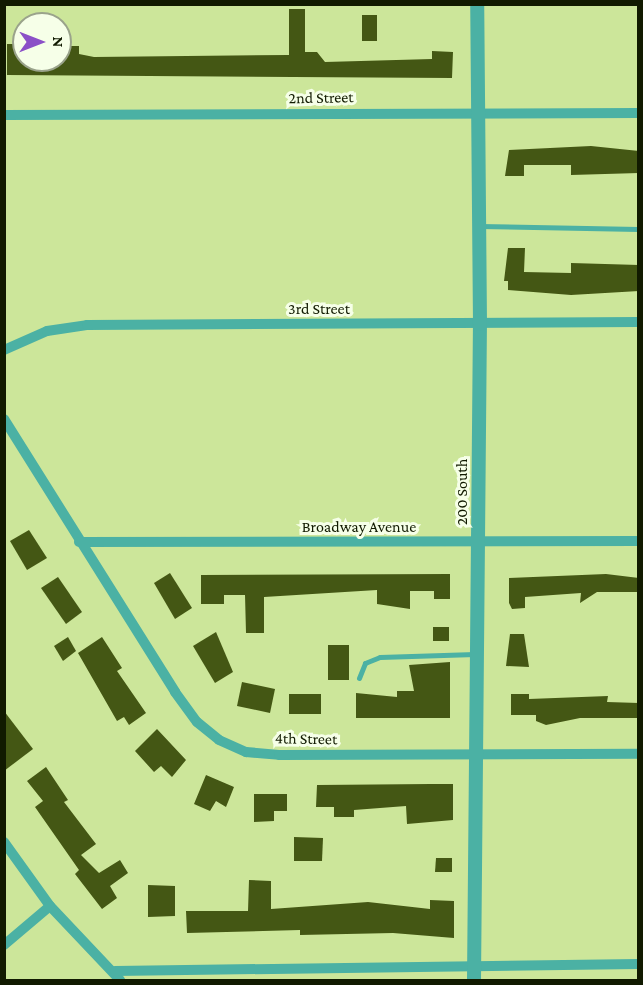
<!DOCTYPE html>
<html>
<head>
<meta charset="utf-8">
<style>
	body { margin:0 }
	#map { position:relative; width:643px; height:985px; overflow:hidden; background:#cce69a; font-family:"Crimson Pro",serif }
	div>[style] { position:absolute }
	.building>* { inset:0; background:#445714 }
	.service>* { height:5px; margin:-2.5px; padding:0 2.5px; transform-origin:2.5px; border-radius:2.5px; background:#4bb1a4 }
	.minor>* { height:10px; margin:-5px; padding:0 5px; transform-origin:5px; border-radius:5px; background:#4bb1a4 }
	.tertiary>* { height:14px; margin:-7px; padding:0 7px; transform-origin:7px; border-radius:7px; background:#4bb1a4 }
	span { translate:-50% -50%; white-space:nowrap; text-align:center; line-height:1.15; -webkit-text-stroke:6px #f6ffe8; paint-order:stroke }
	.street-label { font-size:16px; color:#111a00 }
	.frame { position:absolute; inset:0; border:6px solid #111a00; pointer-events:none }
	.north { position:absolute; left:12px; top:12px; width:60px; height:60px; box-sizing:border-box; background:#f6ffe8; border:2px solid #9aa38b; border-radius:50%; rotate:90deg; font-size:16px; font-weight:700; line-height:24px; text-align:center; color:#111a00 }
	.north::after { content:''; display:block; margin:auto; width:21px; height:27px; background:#8b50c7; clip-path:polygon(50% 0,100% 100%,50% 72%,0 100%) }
</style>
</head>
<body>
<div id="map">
	<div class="building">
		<div style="clip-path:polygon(289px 9px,305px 9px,305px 52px,317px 52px,325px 62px,432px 59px,432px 51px,453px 52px,452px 78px,7px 75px,7px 44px,24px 44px,24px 60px,61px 60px,61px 46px,79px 46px,79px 54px,94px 57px,289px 55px)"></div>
		<div style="clip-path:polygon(362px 15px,377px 15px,377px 41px,362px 41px)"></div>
		<div style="clip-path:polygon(591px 146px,639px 151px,639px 173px,571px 175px,571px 165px,524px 165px,524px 176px,505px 176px,509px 150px)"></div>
		<div style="clip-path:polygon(508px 248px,525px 248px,524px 272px,571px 273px,571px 263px,639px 265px,639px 291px,571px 295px,508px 290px,508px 281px,504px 281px)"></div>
		<div style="clip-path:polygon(29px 530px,47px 558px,27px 570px,10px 541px)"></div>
		<div style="clip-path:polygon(170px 573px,192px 608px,175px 619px,154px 583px)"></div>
		<div style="clip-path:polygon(450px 574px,450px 599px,434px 599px,434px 591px,410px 591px,410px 609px,377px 604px,377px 590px,264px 597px,264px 633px,246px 633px,245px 595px,224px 595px,224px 604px,201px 604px,201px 575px)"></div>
		<div style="clip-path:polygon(606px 574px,639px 578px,639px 592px,597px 592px,580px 603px,581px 593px,525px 597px,525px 608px,512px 609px,509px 603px,509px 578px)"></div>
		<div style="clip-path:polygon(58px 577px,82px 612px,66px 624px,41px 588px)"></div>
		<div style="clip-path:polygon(433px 627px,449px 627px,449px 641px,433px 641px)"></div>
		<div style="clip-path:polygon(216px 632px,233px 672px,215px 683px,193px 646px)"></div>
		<div style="clip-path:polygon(510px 634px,524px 634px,529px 667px,506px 666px)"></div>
		<div style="clip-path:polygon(68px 637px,76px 651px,63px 661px,54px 646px)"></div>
		<div style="clip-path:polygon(102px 637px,122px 668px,117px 671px,146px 713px,129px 725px,124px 717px,117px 721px,78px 653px)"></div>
		<div style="clip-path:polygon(328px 645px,349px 645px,349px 680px,328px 680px)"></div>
		<div style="clip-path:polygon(450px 662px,450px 718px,356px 718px,356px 693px,397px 697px,397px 691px,414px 691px,409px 665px)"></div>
		<div style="clip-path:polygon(242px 682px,275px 689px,270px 713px,237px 706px)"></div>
		<div style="clip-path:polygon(289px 694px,321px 694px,321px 714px,289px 714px)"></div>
		<div style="clip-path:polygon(511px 694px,529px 694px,529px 699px,608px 696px,607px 702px,639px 703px,639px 718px,580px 718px,546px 725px,536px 721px,536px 715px,511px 715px)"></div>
		<div style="clip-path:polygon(4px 711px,33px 749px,4px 771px)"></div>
		<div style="clip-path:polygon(157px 729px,186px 760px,172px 777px,161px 766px,154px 772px,135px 751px)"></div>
		<div style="clip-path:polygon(46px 767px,68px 800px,64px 802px,96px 844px,81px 855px,99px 873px,120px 860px,128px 873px,110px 886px,117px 898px,102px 909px,75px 874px,79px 870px,35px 807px,43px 801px,27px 781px)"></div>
		<div style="clip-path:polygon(206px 775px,234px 787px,226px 807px,216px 801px,210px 811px,194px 804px)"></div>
		<div style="clip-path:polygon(431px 784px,453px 784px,453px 820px,407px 824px,406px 806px,354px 810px,354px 817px,334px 817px,334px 807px,316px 807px,317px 785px)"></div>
		<div style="clip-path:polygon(254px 794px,287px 794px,287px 811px,274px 811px,274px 821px,254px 822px)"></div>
		<div style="clip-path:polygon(294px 837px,323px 838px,322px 861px,294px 861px)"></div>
		<div style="clip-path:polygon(436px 858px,452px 858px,452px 872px,435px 872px)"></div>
		<div style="clip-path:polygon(249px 880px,271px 881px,271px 909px,368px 902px,430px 909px,430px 900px,454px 901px,454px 938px,393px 933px,300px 935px,300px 930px,187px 933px,186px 911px,248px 911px)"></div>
		<div style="clip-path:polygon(148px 885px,175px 886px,175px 916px,148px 917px)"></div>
	</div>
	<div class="service">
		<div style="left:479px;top:226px;width:159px;rotate:1.1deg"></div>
		<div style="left:359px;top:678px;width:16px;rotate:-68deg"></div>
		<div style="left:365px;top:663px;width:16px;rotate:-22deg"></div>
		<div style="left:380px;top:657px;width:95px;rotate:-1.8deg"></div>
	</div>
	<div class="minor">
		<div style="left:4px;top:115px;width:634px;rotate:-0.18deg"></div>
		<div style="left:4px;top:350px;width:47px;rotate:-23.8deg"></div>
		<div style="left:47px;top:331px;width:40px;rotate:-8.5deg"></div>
		<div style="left:87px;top:325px;width:551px;rotate:-0.31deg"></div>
		<div style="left:4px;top:419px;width:322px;rotate:57.9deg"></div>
		<div style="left:175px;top:692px;width:37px;rotate:54deg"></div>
		<div style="left:197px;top:722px;width:28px;rotate:39deg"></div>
		<div style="left:219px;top:740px;width:30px;rotate:24deg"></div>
		<div style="left:246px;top:752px;width:33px;rotate:5deg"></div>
		<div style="left:279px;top:755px;width:359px;rotate:-0.2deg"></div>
		<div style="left:79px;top:542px;width:559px;rotate:-0.1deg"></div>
		<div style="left:4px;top:842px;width:79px;rotate:54.3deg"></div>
		<div style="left:50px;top:906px;width:102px;rotate:46.6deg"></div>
		<div style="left:4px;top:945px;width:60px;rotate:-40.3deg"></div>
		<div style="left:115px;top:971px;width:523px;rotate:-0.77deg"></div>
	</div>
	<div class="tertiary">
		<div style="left:474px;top:980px;width:656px;rotate:-89.48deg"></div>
		<div style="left:480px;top:324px;width:320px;rotate:-90.5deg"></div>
	</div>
	<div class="street-label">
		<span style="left:321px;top:98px;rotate:-1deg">2nd Street</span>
		<span style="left:319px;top:309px">3rd Street</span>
		<span style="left:462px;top:492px;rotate:-90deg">200 South</span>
		<span style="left:359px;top:527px">Broadway Avenue</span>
		<span style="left:306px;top:739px;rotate:1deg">4th Street</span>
	</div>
	<div class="frame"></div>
	<div class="north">N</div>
</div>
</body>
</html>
